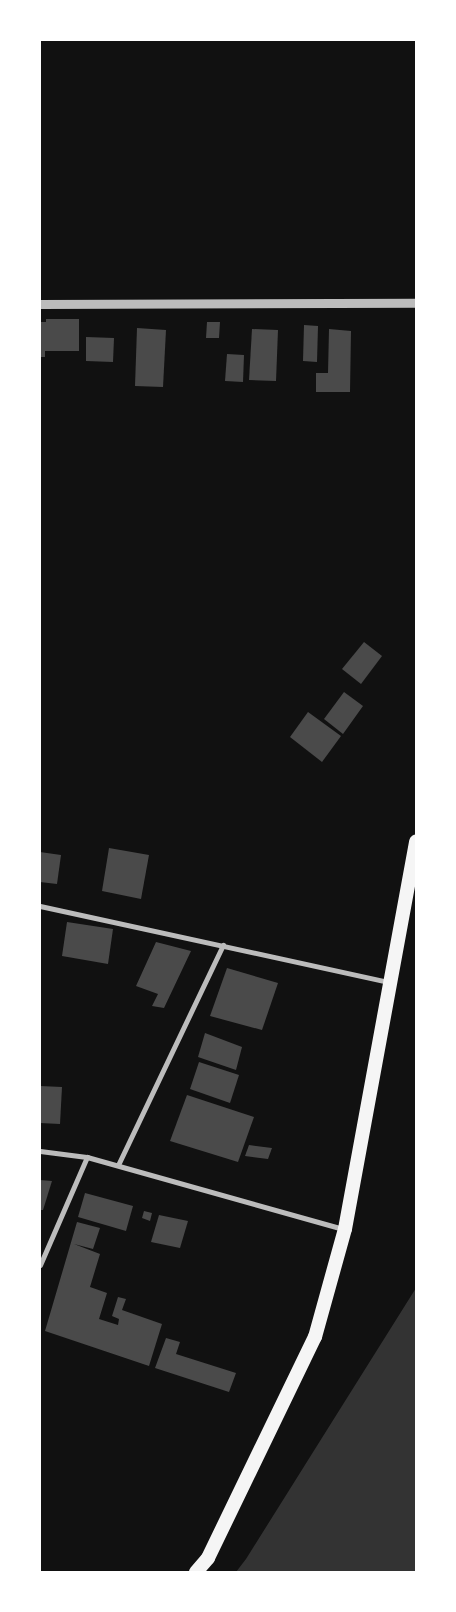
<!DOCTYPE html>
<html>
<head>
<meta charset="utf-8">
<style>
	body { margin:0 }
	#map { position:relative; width:456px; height:1612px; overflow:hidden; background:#111; font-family:"Golos Text",sans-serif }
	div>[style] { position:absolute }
	.water>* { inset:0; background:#333 }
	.building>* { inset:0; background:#4a4a4a }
	.minor>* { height:5px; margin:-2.5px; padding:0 2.5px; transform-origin:2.5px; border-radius:2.5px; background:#bcbcbc }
	.tertiary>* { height:9px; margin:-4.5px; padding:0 4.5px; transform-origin:4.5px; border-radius:4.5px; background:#bcbcbc }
	.trunk>* { height:14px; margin:-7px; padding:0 7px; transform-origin:7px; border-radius:7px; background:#f5f5f5 }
	span { translate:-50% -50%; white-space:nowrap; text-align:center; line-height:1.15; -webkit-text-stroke:5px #fff; paint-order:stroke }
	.frame { position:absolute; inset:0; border:41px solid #fff; pointer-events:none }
</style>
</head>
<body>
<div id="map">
	<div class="water">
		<div style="clip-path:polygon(416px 1288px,416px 1572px,236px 1572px,246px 1559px)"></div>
	</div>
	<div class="building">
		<div style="clip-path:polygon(46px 319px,79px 319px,79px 351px,45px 351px,45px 357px,40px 357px,40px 322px,46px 322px)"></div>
		<div style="clip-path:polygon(207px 322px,220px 322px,219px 338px,206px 338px)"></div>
		<div style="clip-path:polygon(304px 325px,318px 326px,317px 362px,303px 361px)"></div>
		<div style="clip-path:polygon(137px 328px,166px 330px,163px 387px,135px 386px)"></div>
		<div style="clip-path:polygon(252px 329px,278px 330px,276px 381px,249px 380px)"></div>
		<div style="clip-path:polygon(329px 329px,351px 331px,350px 392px,316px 392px,316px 373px,328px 373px)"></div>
		<div style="clip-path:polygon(86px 337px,114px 338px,113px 362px,86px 361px)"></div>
		<div style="clip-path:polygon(227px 354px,244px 355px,243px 382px,225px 381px)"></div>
		<div style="clip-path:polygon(364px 642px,382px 656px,361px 684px,342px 669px)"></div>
		<div style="clip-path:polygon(344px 692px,363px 706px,343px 734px,324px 719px)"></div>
		<div style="clip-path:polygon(308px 712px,341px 736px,322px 762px,290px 737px)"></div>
		<div style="clip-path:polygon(109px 848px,149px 855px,141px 899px,102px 891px)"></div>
		<div style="clip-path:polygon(40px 852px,61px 855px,57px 884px,40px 882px)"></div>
		<div style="clip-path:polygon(67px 922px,113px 929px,108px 964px,62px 956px)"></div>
		<div style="clip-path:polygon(156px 942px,191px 951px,164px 1008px,152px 1006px,158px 994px,136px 986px)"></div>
		<div style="clip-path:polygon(227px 968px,278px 983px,262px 1030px,210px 1016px)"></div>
		<div style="clip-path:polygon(205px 1033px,242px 1047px,236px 1070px,198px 1057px)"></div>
		<div style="clip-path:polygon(199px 1062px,239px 1075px,230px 1103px,190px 1089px)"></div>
		<div style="clip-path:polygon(40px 1086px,62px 1087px,60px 1124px,40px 1123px)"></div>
		<div style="clip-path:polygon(187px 1095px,254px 1117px,238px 1162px,170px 1141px)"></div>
		<div style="clip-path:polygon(249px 1145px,272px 1148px,268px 1159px,245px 1156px)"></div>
		<div style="clip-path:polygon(40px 1180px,52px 1181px,43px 1210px,40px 1210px)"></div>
		<div style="clip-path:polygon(85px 1193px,133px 1206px,126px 1231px,78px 1217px)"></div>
		<div style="clip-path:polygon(144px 1211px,152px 1213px,150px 1221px,142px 1218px)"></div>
		<div style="clip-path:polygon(159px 1215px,188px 1221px,180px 1248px,151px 1242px)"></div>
		<div style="clip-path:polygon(77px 1222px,100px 1228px,93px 1249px,74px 1244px,100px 1254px,90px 1287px,107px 1293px,99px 1319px,118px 1325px,119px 1319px,112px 1316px,118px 1297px,126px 1299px,122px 1310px,162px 1324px,149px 1366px,45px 1331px)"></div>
		<div style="clip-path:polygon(166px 1338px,180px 1342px,176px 1354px,236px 1373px,229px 1392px,155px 1368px)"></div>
	</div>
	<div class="minor">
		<div style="left:40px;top:906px;width:356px;rotate:12.3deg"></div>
		<div style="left:40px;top:1151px;width:47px;rotate:7.3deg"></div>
		<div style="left:87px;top:1157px;width:267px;rotate:15.7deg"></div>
		<div style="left:118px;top:1165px;width:244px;rotate:-64.5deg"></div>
		<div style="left:40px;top:1265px;width:118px;rotate:-66.5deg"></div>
	</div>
	<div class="tertiary">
		<div style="left:40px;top:304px;width:376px;rotate:-0.2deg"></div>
	</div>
	<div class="trunk">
		<div style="left:196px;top:1572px;width:18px;rotate:-49deg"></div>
		<div style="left:208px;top:1558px;width:246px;rotate:-64.2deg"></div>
		<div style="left:315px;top:1337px;width:112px;rotate:-74.5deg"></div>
		<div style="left:345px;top:1229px;width:394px;rotate:-79.6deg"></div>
	</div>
	<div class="frame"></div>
</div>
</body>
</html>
